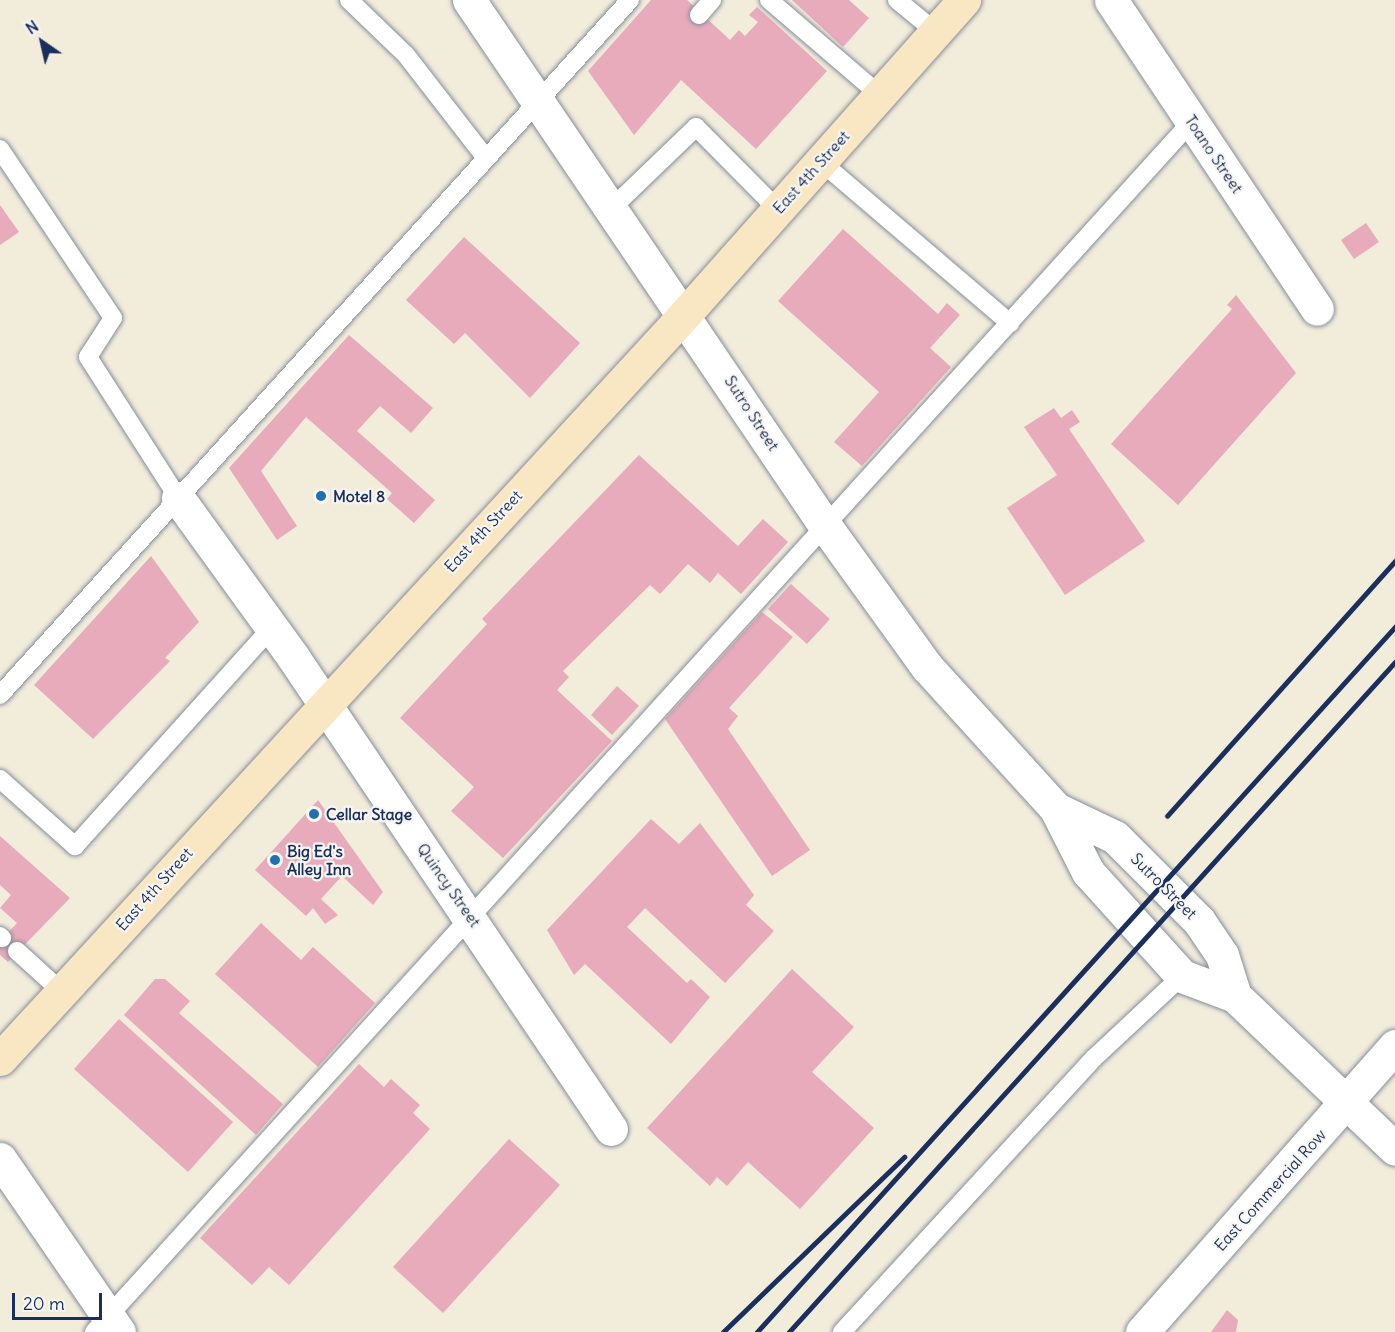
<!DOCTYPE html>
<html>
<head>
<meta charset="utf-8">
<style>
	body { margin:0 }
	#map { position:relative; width:1395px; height:1332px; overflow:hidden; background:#f2ecdb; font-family:Delius,sans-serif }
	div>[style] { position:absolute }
	.building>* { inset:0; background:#e7abbc }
	.roads { filter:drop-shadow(0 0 2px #868e9c) drop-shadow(0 0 2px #868e9c) }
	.service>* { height:18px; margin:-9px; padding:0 9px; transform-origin:9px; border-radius:9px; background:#fff }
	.minor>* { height:33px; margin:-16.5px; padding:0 16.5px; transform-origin:16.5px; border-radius:16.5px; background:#fff }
	.tertiary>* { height:33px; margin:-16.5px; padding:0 16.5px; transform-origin:16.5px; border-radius:16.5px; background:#fff }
	.secondary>* { height:33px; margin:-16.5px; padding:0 16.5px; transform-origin:16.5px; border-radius:16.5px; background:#f9e7c3 }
	.rail>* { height:4.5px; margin:-2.25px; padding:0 2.25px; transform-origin:2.25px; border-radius:2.25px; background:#1b2f5e }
	.dots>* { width:16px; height:16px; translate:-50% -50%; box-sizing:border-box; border:3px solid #f6f6f2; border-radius:50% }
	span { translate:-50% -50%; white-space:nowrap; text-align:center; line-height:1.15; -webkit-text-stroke:4.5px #f6f6f2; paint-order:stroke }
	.street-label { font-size:16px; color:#1b2f5e }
	.poi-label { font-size:16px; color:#1b2f5e; font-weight:700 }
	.left { translate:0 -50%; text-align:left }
	.north { position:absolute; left:12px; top:12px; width:60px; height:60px; -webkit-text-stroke:4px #f6f6f2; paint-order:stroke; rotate:326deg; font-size:16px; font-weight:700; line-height:24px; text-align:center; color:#1b2f5e }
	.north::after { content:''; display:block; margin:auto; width:21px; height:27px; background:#1b2f5e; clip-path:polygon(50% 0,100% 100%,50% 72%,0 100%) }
	.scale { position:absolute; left:12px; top:1293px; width:90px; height:27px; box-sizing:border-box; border:3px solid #1b2f5e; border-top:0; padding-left:8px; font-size:18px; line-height:21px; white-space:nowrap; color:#1b2f5e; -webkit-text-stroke:4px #f6f6f2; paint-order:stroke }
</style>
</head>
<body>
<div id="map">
	<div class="building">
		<div style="clip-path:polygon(651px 0,687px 0,730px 40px,739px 30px,745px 36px,758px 22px,749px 15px,757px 7px,827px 71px,756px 149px,681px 80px,634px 135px,588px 71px)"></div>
		<div style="clip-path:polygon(792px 0,849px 0,869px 18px,843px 47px)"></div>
		<div style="clip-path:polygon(0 205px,19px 232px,0 245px)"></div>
		<div style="clip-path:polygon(1366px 223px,1379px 242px,1354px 259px,1341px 240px)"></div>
		<div style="clip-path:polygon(843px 229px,938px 314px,947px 303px,960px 315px,930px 348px,951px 367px,862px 466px,834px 442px,879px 392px,778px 301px)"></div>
		<div style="clip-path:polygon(464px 237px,580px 343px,530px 398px,465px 333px,454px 344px,406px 300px)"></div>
		<div style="clip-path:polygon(1236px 295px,1296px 373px,1178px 505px,1111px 444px,1232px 309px,1227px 305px)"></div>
		<div style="clip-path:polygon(349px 335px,433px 408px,411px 433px,380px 406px,357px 431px,435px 500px,414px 523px,387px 499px,392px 493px,306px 417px,261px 471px,297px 526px,277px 540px,229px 468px)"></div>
		<div style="clip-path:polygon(1054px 408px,1061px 418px,1072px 410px,1080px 422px,1069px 429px,1145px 541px,1065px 595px,1007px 508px,1057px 475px,1024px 427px)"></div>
		<div style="clip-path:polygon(639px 455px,738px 546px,763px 519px,788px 542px,741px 594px,718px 573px,710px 583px,688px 564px,660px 594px,650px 585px,563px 671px,569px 677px,557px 690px,612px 741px,503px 858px,451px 811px,474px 787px,400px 718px,487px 624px,482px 619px)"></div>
		<div style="clip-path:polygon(151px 556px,199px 622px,165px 658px,170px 661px,93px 739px,34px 685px)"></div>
		<div style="clip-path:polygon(791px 584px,830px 619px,807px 644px,768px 609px)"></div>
		<div style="clip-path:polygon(762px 612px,793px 637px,729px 708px,738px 716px,728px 729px,810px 850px,772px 876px,665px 719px)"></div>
		<div style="clip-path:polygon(617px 686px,639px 706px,612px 735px,591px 715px)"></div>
		<div style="clip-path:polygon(318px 800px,383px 892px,373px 905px,342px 876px,321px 899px,338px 915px,325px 924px,313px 908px,306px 916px,255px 870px)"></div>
		<div style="clip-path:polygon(651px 819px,679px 844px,700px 823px,754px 895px,746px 905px,774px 931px,725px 983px,645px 908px,627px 927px,687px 983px,691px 979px,710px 997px,671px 1044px,585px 964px,574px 975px,547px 930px)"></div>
		<div style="clip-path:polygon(0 836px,70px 898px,8px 962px,0 955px,0 941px,17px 923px,0 908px,11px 895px,0 885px)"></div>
		<div style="clip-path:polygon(261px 923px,301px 960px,313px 947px,375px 1003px,318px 1067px,215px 974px)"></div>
		<div style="clip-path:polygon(792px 969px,854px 1027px,812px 1072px,874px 1128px,800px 1209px,748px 1162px,727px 1186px,717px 1177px,710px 1186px,647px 1128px)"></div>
		<div style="clip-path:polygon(155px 979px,165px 979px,190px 1001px,179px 1013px,283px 1104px,256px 1135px,124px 1015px)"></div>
		<div style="clip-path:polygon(119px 1019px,233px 1122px,188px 1172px,74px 1069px)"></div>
		<div style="clip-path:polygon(359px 1064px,384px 1087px,391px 1079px,420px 1105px,413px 1113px,430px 1129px,289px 1285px,269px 1267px,252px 1285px,200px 1238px)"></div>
		<div style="clip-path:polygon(509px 1139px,560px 1185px,443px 1313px,393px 1267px)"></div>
		<div style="clip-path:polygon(1227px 1310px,1238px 1320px,1236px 1332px,1211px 1332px)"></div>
	</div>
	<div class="roads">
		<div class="service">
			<div style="left:349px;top:0;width:79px;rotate:44deg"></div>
			<div style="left:406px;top:55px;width:130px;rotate:52.2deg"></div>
			<div style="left:769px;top:0;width:146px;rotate:40.6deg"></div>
			<div style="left:897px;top:0;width:50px;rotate:39.4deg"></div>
			<div style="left:699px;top:15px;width:20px;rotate:-49deg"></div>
			<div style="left:0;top:149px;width:203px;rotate:56.2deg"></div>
			<div style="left:113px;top:318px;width:46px;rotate:122.7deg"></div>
			<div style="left:88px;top:357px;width:167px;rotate:57.4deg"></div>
			<div style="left:820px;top:161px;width:250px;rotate:40.5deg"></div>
			<div style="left:614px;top:206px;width:114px;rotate:-43.9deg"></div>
			<div style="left:696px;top:127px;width:117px;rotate:45.3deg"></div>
			<div style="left:0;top:695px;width:938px;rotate:-47.81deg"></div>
			<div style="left:0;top:779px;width:101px;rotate:41.8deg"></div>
			<div style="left:75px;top:846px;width:295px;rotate:-48deg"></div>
			<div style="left:0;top:936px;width:3px;rotate:45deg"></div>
			<div style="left:17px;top:951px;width:59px;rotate:42.3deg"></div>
			<div style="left:94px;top:1332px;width:1635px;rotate:-47.8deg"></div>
			<div style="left:842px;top:1332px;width:372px;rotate:-47.4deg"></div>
			<div style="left:1094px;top:1058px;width:120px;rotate:-43deg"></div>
		</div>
		<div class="minor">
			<div style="left:1111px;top:0;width:371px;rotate:56.3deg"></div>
			<div style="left:178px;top:498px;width:196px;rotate:54.1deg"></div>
			<div style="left:293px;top:657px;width:569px;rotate:56.03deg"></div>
			<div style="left:0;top:1159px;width:210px;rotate:55.5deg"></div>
			<div style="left:1142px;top:1332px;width:382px;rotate:-48.5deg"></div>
		</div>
		<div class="tertiary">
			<div style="left:469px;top:0;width:637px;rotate:55.89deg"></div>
			<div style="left:826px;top:527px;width:173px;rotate:54.2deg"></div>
			<div style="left:927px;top:667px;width:192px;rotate:47.7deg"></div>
			<div style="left:1056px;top:809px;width:71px;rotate:63.1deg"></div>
			<div style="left:1088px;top:872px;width:140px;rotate:47.9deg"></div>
			<div style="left:1182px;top:976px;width:57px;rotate:20.7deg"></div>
			<div style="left:1235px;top:996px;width:221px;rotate:43.7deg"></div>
			<div style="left:1056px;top:809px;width:65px;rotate:25.4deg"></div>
			<div style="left:1115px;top:837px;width:119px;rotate:45deg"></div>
			<div style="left:1199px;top:921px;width:41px;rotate:55.9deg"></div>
			<div style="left:1222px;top:955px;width:43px;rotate:72.4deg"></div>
		</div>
		<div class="secondary">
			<div style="left:0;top:1059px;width:1013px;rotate:-47.4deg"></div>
			<div style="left:686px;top:313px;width:419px;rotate:-48.4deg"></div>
		</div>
	</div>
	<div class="rail">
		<div style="left:1167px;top:816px;width:342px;rotate:-48.2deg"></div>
		<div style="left:723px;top:1332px;width:252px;rotate:-44deg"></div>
		<div style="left:757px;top:1332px;width:951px;rotate:-47.86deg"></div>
		<div style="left:789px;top:1332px;width:903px;rotate:-47.87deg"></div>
	</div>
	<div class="dots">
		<div style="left:321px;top:496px;background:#1f6fb2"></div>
		<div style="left:314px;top:814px;background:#1f6fb2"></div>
		<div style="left:275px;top:860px;background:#1f6fb2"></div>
	</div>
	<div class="street-label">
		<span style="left:1214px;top:154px;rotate:56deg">Toano Street</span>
		<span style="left:811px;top:172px;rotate:-48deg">East 4th Street</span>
		<span style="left:752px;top:413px;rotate:57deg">Sutro Street</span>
		<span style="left:483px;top:531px;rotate:-47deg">East 4th Street</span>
		<span style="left:449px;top:885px;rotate:55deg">Quincy Street</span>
		<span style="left:1164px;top:886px;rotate:45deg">Sutro Street</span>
		<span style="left:154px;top:889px;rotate:-48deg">East 4th Street</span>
		<span style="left:1270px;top:1190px;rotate:-48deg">East Commercial Row</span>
	</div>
	<div class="poi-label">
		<span class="left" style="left:333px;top:496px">Motel 8</span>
		<span class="left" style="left:326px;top:814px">Cellar Stage</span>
		<span class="left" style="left:287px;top:860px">Big Ed's<br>Alley Inn</span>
	</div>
	<div class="north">N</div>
	<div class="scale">20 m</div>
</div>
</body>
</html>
